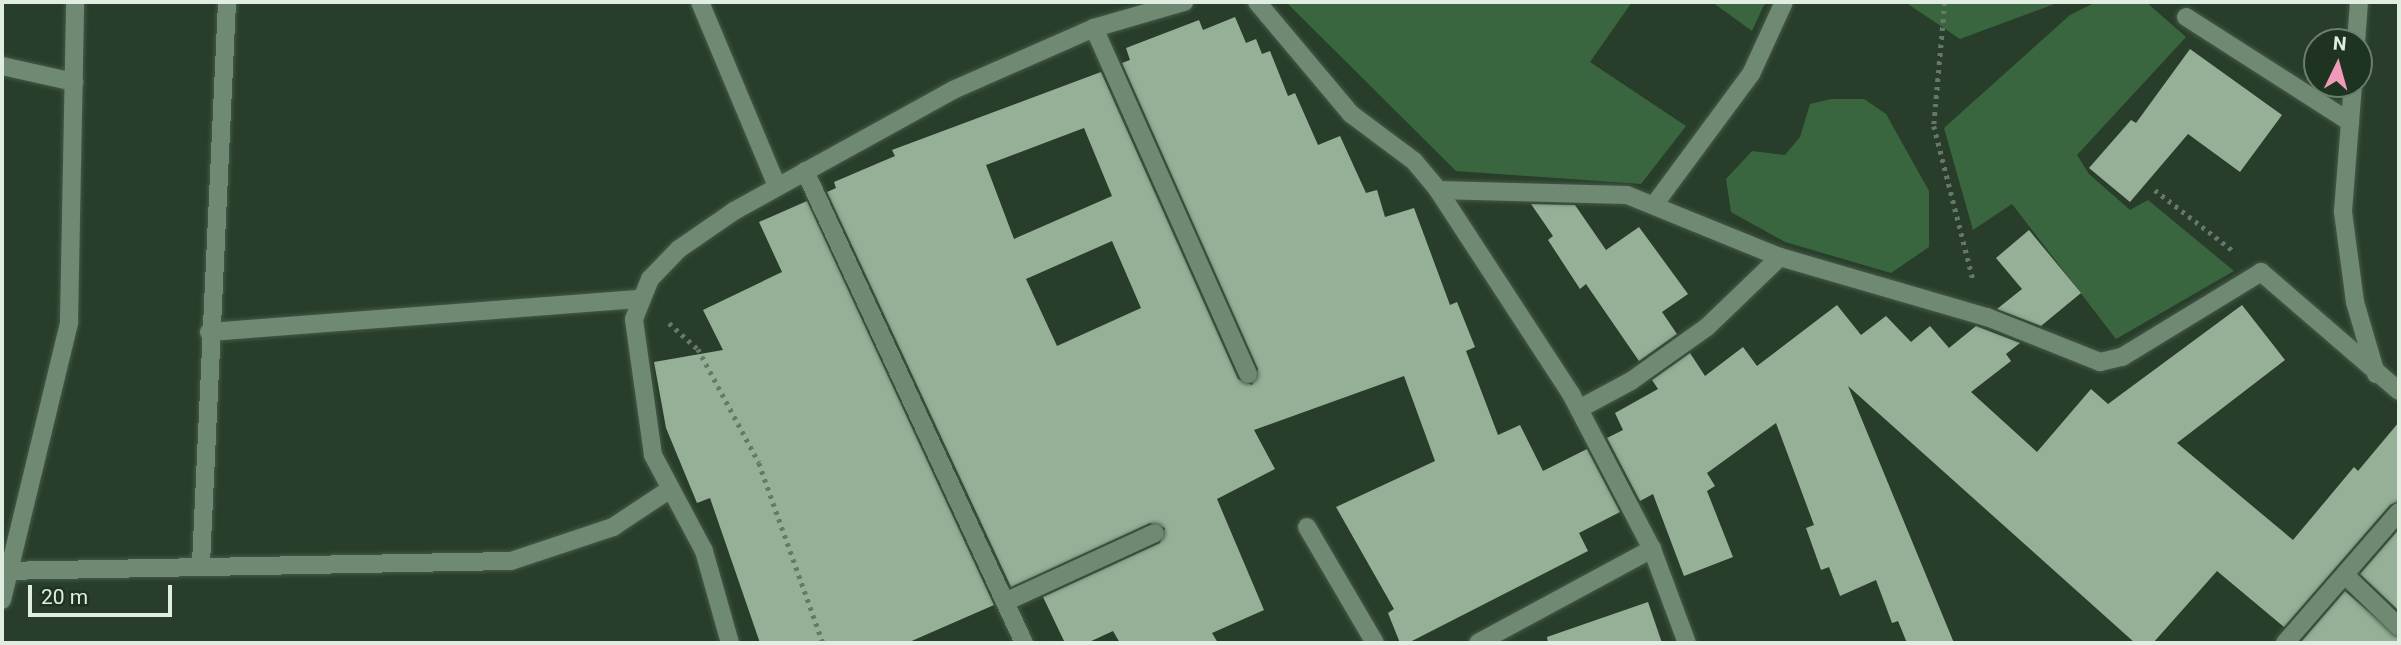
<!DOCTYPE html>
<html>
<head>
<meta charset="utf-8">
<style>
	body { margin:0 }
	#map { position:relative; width:2401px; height:645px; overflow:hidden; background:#283e2a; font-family:Roboto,sans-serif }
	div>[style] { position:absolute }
	.green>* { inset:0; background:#39663f }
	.building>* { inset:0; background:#96b098 }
	.path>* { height:4.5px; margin-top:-2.25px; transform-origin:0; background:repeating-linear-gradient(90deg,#667968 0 3.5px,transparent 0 8.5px) }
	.roads { filter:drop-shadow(0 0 2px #455948) drop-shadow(0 0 2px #455948) }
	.lane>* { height:18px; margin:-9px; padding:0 9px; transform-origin:9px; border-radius:9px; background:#708972 }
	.street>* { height:18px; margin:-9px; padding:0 9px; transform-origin:9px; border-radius:9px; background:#708972 }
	span { translate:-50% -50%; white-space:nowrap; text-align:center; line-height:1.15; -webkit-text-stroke:7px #1e3420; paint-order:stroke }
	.frame { position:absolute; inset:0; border:4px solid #e0eee1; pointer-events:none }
	.north { position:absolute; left:2303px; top:28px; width:70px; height:70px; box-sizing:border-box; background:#1e3420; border:2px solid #6c7e6d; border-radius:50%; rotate:5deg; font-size:19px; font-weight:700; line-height:28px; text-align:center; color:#e0eee1 }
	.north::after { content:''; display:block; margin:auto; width:24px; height:32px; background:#ef9ab8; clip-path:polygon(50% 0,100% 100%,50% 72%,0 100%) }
	.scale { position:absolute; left:28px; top:585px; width:144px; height:32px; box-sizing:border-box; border:4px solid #e0eee1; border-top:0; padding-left:9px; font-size:21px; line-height:24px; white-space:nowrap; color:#e0eee1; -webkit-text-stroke:5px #1e3420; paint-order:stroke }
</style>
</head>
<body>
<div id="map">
	<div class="green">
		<div style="clip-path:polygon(1632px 2px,1590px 62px,1686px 126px,1641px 184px,1456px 171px,1287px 3px)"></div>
		<div style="clip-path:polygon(1712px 2px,1771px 2px,1764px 5px,1752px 31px)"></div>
		<div style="clip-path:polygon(1905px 2px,2060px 2px,1960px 39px)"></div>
		<div style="clip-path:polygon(2096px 2px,2146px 2px,2186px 37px,2077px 155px,2089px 174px,2130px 210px,2148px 200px,2234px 271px,2116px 339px,2012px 204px,1973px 230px,1944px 128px,2070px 15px)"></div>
		<div style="clip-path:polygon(1831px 99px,1864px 99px,1886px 114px,1929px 191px,1929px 247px,1891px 273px,1785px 242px,1731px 212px,1726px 179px,1752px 151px,1785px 155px,1800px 137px,1810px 104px)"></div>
	</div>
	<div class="building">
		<div style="clip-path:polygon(evenodd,1235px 17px,1246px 43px,1256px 39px,1262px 54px,1270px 51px,1288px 96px,1295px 93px,1318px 145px,1340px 136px,1366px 193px,1377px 190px,1385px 217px,1414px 208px,1450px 305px,1457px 302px,1475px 347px,1466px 351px,1498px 435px,1520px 425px,1543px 471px,1587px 449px,1620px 512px,1579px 533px,1588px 551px,1408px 643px,1400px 643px,1388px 613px,1394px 609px,1336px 507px,1435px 461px,1404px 376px,1254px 430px,1275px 469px,1217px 499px,1264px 610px,1212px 633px,1218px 643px,1120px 643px,1113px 631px,1087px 643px,1065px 643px,1043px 597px,1160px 543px,1165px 528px,1150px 523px,1011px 587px,827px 192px,836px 188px,834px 182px,895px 156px,892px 150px,1101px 72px,1238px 379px,1252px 385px,1258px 369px,1122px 63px,1130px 60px,1126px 48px,1199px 20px,1203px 30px,1235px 17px,1084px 128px,1112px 196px,1014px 239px,986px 165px,1084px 128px,1235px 17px,1112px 241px,1141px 308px,1057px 346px,1026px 279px,1112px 241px)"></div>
		<div style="clip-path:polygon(2190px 49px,2282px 115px,2240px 172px,2188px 134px,2130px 202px,2089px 168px,2131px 120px,2136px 123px)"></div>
		<div style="clip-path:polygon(807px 201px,994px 605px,907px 643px,760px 643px,710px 498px,697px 503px,666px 428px,654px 362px,723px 350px,703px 310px,782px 272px,759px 222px)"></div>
		<div style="clip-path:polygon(1531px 204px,1575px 205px,1606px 250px,1639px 227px,1688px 294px,1662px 312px,1677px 334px,1639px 361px,1586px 284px,1580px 289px,1548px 240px,1553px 236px)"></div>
		<div style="clip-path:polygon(2029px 230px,2081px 293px,2041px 326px,1997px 309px,2022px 289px,1996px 258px)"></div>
		<div style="clip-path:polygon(1837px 305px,1861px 335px,1886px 316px,1911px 342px,1930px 326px,1949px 348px,1976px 326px,2020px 343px,2006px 354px,2011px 361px,1971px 392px,2037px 452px,2091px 389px,2108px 404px,2242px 305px,2285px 360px,2177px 443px,2293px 540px,2354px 467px,2358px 471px,2399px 422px,2399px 501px,2390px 505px,2284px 627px,2217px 571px,2153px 643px,2135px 643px,1848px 386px,1954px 643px,1907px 643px,1898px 621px,1892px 623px,1876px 580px,1840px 596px,1829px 567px,1821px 570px,1806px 528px,1814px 525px,1776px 423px,1707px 473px,1715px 486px,1707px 491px,1733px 557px,1684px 576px,1653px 494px,1640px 501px,1607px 438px,1623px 430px,1615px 413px,1658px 389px,1652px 380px,1690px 353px,1705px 376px,1743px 347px,1757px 366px)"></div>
		<div style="clip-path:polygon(2399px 529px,2399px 611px,2360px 574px)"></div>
		<div style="clip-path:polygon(2345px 591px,2399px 638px,2399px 643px,2301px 642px)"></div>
		<div style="clip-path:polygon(1648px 602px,1662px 643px,1548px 643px,1547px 637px)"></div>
	</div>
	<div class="path">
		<div style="left:1945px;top:2px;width:124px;rotate:95.1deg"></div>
		<div style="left:1934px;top:126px;width:158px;rotate:75.7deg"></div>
		<div style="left:2155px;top:190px;width:98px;rotate:37.9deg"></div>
		<div style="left:669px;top:323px;width:39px;rotate:42deg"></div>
		<div style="left:698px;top:349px;width:129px;rotate:61.8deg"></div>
		<div style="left:759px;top:463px;width:191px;rotate:70.4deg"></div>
	</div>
	<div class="roads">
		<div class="lane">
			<div style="left:2186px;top:17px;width:195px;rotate:32.6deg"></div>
			<div style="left:1094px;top:28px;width:379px;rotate:66deg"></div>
			<div style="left:2px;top:66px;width:74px;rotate:12.5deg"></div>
			<div style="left:805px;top:171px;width:520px;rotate:65.11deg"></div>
			<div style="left:1438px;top:190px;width:189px;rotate:1.5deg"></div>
			<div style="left:1627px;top:195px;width:165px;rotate:22.1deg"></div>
			<div style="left:1780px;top:257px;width:216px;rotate:16.2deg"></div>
			<div style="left:1987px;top:317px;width:122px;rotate:21.7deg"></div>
			<div style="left:2100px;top:362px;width:23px;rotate:-13deg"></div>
			<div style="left:2122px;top:357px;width:163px;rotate:-31.4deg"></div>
			<div style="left:1654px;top:205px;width:163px;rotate:-53.5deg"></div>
			<div style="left:1751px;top:74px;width:79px;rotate:-65.4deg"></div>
			<div style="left:209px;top:332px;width:434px;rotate:-4.4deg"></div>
			<div style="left:1579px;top:409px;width:59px;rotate:-28.3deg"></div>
			<div style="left:1631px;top:381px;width:93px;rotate:-35.4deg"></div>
			<div style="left:1707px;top:327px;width:101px;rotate:-43.8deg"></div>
			<div style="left:1307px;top:527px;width:134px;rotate:59.6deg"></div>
			<div style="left:201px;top:564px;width:563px;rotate:-87.35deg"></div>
			<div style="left:2345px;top:575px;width:75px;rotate:43.9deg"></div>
			<div style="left:1005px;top:602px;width:165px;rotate:-24.7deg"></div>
			<div style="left:1478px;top:643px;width:198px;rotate:-28.4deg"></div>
			<div style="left:2285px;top:643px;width:174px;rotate:-49deg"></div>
		</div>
		<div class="street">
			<div style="left:700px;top:2px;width:199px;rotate:67.3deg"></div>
			<div style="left:1257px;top:2px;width:146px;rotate:50deg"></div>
			<div style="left:1351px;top:114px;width:79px;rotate:36.7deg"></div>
			<div style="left:1414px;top:161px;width:38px;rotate:50deg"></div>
			<div style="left:1438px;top:190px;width:244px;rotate:56.9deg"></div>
			<div style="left:1571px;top:394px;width:175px;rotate:62.4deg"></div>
			<div style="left:1652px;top:549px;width:100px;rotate:69.6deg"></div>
			<div style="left:2356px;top:42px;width:40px;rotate:-85.7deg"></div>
			<div style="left:2353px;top:84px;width:128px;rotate:94.5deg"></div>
			<div style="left:2343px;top:212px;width:91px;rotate:82.4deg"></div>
			<div style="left:2355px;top:302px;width:75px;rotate:73.7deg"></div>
			<div style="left:2261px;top:272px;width:182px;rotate:40.8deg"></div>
			<div style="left:2px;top:571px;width:509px;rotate:-1.13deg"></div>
			<div style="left:511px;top:561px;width:108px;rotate:-18.4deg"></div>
			<div style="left:613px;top:527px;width:67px;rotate:-33.5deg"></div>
			<div style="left:2px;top:600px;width:286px;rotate:-76.4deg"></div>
			<div style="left:69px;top:322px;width:320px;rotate:-88.9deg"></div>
			<div style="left:730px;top:643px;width:96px;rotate:-105.8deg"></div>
			<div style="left:704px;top:551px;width:109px;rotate:-118deg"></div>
			<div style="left:653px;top:455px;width:137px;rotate:-98deg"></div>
			<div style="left:634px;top:319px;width:43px;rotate:-68.2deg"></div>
			<div style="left:650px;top:279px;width:42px;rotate:-46deg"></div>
			<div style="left:679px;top:249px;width:67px;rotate:-34.6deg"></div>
			<div style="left:734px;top:211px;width:250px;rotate:-28.9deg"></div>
			<div style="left:953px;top:90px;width:154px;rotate:-23.7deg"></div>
			<div style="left:1094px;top:28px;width:94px;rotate:-16.1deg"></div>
		</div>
	</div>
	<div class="frame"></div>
	<div class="north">N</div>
	<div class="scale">20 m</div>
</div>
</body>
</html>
